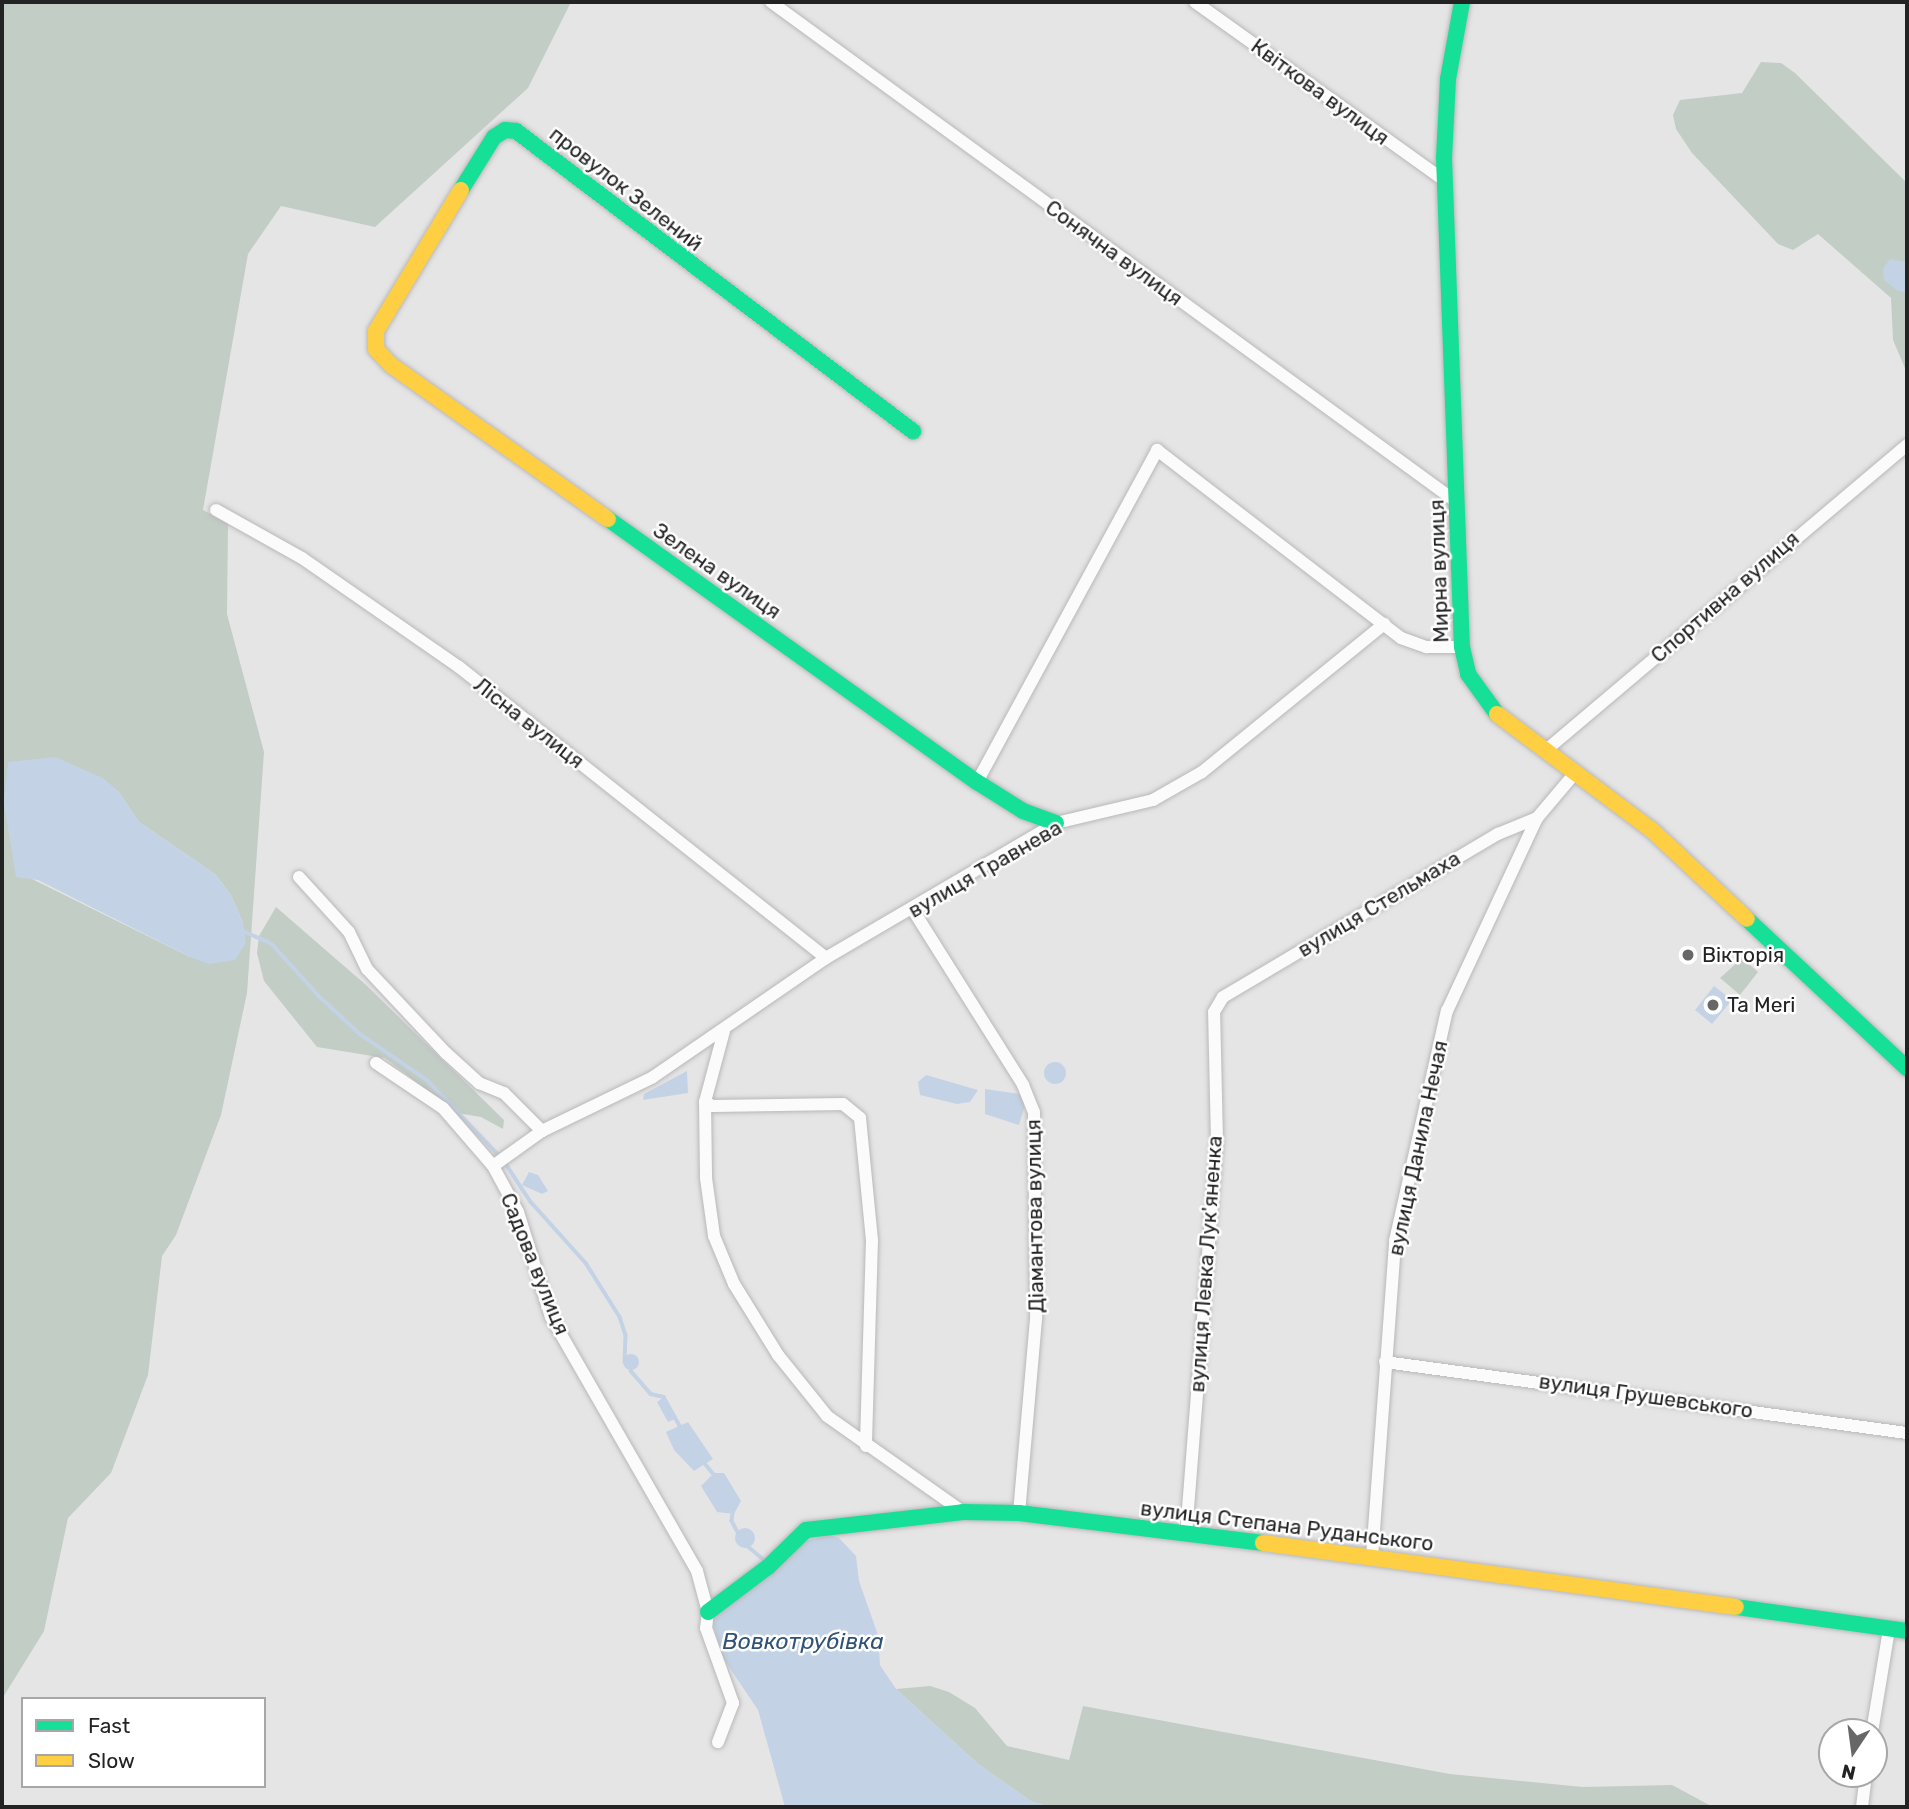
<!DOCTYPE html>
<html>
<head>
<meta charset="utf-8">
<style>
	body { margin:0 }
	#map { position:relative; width:1909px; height:1809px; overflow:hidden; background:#e6e5e6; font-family:Rubik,sans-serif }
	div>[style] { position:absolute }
	.green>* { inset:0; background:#c2cdc5 }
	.water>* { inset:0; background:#c3d3e5 }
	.round { border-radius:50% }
	.stream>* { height:3.5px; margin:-1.75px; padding:0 1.75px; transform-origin:1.75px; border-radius:1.75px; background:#c3d3e5 }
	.roads { filter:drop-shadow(0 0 2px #b9b8b9) drop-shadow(0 0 2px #b9b8b9) }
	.street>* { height:12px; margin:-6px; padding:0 6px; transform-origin:6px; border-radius:6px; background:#fbfbfb }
	.fast>* { height:16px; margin:-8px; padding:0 8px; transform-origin:8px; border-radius:8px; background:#16e098 }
	.slow>* { height:16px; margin:-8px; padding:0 8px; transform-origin:8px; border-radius:8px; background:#ffcf43 }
	.dots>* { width:19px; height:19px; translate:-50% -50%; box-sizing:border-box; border:4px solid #fff; border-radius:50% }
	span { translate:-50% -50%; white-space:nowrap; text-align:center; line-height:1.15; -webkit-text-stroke:5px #fff; paint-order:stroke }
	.street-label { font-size:21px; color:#242324 }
	.poi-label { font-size:21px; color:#242324 }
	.left { translate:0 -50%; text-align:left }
	.water-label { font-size:23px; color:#2f5276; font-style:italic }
	.frame { position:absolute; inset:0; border:4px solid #242324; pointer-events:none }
	.legend { position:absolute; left:21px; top:1697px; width:245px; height:91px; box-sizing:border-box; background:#fff; border:2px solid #a7a7a7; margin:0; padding:9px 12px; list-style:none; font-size:21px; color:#242324 }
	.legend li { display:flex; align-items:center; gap:14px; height:35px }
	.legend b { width:35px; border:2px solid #a7a7a7 }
	.north { position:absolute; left:1818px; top:1718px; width:70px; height:70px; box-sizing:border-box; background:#fff; border:2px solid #a7a7a7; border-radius:50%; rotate:193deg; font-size:19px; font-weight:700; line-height:28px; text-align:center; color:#242324 }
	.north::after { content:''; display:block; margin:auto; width:24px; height:32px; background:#686768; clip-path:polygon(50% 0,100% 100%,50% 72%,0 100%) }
</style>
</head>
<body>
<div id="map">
	<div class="green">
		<div style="clip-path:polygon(evenodd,2px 2px,571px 2px,528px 88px,375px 227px,281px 206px,248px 254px,203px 510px,228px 523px,227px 614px,264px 752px,247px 993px,221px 1115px,176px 1235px,162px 1256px,148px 1375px,111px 1473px,68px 1518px,44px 1631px,2px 1699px,2px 2px,118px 791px,139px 822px,215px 874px,231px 895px,243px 923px,190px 957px,24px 875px,118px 791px)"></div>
		<div style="clip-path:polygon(1761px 62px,1781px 63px,1795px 73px,1907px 183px,1907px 373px,1893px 340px,1891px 298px,1818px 234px,1793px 250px,1778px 244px,1692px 153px,1676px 129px,1673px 115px,1680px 100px,1742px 93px)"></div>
		<div style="clip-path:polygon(276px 907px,366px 985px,504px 1120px,503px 1129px,481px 1117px,457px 1113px,385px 1058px,317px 1047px,264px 981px,257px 953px,259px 936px)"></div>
		<div style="clip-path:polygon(1742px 958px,1758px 972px,1740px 995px,1720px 978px)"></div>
		<div style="clip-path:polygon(930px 1686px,949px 1692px,975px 1708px,1007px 1746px,1069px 1760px,1083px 1706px,1450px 1774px,1583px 1787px,1672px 1785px,1713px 1807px,1051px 1807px,1032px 1802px,978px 1764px,896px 1689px)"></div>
	</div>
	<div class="water">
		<div style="clip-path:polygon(1890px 259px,1907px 262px,1907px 292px,1898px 291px,1884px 280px,1883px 269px)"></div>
		<div style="clip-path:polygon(55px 757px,103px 778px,118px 791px,139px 822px,215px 874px,231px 895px,243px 923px,246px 943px,235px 960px,209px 964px,190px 957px,38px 880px,16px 877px,4px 803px,8px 762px)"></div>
		<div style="clip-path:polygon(1714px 986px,1732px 1000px,1712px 1024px,1695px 1010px)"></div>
		<div class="round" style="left:1044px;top:1062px;width:22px;height:22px"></div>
		<div style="clip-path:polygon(687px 1071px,688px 1093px,643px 1100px,644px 1094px)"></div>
		<div style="clip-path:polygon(926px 1075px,978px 1090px,970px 1102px,957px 1104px,920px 1095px,918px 1082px)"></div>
		<div style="clip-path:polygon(985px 1089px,1019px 1094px,1026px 1102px,1019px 1125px,985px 1114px)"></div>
		<div style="clip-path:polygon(529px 1172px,538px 1175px,548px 1191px,542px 1194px,522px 1185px)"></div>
		<div class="round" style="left:623px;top:1354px;width:16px;height:16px"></div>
		<div style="clip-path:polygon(664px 1397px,677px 1418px,668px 1422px,657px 1402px)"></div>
		<div style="clip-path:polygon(688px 1422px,713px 1459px,694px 1471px,674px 1450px,666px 1432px)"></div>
		<div style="clip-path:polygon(714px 1473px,724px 1473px,741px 1501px,734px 1514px,717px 1512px,701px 1486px)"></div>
		<div class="round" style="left:735px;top:1528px;width:20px;height:20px"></div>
		<div style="clip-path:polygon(830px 1535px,839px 1538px,856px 1556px,859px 1581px,878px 1635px,880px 1665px,896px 1689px,978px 1764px,1032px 1802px,1051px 1807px,785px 1807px,758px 1710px,721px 1655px,712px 1618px,805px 1541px)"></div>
	</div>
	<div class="stream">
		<div style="left:243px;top:931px;width:32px;rotate:24deg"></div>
		<div style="left:272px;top:944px;width:70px;rotate:47.9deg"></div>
		<div style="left:319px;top:996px;width:56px;rotate:42.8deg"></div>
		<div style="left:360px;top:1034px;width:81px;rotate:34.5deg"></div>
		<div style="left:427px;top:1080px;width:104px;rotate:46.2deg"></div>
		<div style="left:506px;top:1164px;width:45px;rotate:56.7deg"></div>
		<div style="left:531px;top:1202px;width:82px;rotate:48deg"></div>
		<div style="left:586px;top:1263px;width:64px;rotate:57.8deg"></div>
		<div style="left:620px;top:1317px;width:19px;rotate:72deg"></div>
		<div style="left:626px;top:1335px;width:27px;rotate:92deg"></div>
		<div style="left:631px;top:1371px;width:30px;rotate:49deg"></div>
		<div style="left:651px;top:1394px;width:13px;rotate:13deg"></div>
		<div style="left:664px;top:1397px;width:33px;rotate:61deg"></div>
		<div style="left:703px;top:1461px;width:21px;rotate:51deg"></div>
		<div style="left:733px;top:1512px;width:9px;rotate:96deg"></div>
		<div style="left:732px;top:1521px;width:17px;rotate:62deg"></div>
		<div style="left:744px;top:1543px;width:26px;rotate:40deg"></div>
	</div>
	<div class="roads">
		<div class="street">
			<div style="left:771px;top:2px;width:850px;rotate:36.1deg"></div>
			<div style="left:1195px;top:2px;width:307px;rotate:35.6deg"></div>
			<div style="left:216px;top:510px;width:98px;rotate:29.2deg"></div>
			<div style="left:302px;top:558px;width:191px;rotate:34.8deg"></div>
			<div style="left:459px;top:667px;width:468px;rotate:38.4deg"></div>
			<div style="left:1545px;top:751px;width:474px;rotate:-40.2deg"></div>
			<div style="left:977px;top:782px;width:378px;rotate:-61.5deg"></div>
			<div style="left:1157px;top:450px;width:308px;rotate:37.6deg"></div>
			<div style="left:1401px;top:638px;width:27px;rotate:20deg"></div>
			<div style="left:1426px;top:647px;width:36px"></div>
			<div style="left:299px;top:877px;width:74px;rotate:47.7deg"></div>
			<div style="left:349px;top:932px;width:41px;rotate:64.1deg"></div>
			<div style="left:367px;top:969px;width:115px;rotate:46.8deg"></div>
			<div style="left:446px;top:1053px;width:45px;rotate:42.3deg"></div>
			<div style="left:479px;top:1083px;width:27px;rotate:22deg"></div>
			<div style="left:504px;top:1093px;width:54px;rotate:45deg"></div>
			<div style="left:913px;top:910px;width:207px;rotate:57.8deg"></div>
			<div style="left:1023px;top:1085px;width:29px;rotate:68deg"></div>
			<div style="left:1034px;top:1112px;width:207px;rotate:89.4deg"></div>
			<div style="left:1036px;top:1319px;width:195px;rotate:95deg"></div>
			<div style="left:724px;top:1031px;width:73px;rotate:105deg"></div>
			<div style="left:705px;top:1102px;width:76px;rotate:89.2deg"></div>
			<div style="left:706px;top:1178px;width:59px;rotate:82.1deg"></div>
			<div style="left:714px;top:1236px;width:52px;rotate:67.4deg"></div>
			<div style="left:734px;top:1284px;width:84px;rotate:58.2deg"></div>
			<div style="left:778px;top:1355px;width:78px;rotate:51.2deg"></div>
			<div style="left:827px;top:1416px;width:166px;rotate:35.2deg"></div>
			<div style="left:376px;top:1063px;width:81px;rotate:33.9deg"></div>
			<div style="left:443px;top:1108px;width:77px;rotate:49.2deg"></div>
			<div style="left:493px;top:1166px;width:52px;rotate:61.5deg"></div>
			<div style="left:518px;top:1212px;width:110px;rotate:72.6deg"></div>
			<div style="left:551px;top:1317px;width:293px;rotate:60.1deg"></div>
			<div style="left:697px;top:1571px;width:42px;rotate:75deg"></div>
			<div style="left:708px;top:1612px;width:16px;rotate:97deg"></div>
			<div style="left:706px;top:1628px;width:80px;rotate:70.2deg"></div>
			<div style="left:733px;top:1703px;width:42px;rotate:111deg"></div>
			<div style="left:705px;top:1102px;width:9px;rotate:27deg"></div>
			<div style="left:713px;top:1106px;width:130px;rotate:-0.9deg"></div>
			<div style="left:843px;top:1104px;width:22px;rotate:39deg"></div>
			<div style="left:860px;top:1118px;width:123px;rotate:84.4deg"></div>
			<div style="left:872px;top:1240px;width:206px;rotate:91.7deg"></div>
			<div style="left:493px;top:1166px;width:60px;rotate:-35.5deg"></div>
			<div style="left:542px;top:1131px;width:123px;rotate:-25.9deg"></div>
			<div style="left:653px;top:1077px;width:210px;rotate:-34.5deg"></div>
			<div style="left:826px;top:958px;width:267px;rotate:-30.4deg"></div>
			<div style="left:1056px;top:823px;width:100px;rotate:-13.3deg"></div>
			<div style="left:1153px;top:800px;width:56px;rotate:-29.7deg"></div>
			<div style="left:1202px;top:772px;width:235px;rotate:-39.1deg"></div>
			<div style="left:1385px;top:1362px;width:527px;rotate:7.75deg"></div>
			<div style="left:1186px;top:1534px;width:394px;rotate:-85.5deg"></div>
			<div style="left:1217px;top:1141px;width:129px;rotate:-91.3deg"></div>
			<div style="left:1214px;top:1012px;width:17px;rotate:-59deg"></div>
			<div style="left:1223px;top:997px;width:320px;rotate:-30.7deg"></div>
			<div style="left:1498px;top:834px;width:42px;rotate:-22.3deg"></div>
			<div style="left:1372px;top:1557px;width:317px;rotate:-85.8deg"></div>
			<div style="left:1395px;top:1241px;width:236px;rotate:-77.3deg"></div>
			<div style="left:1447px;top:1011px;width:213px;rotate:-65deg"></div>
			<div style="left:1537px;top:818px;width:59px;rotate:-49.8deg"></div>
			<div style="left:1872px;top:1732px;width:104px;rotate:-80.6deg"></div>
			<div style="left:1862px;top:1807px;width:33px;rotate:-83deg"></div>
		</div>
		<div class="fast">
			<div style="left:1462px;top:2px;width:78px;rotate:100.3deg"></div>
			<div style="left:1448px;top:79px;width:79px;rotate:92.9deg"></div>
			<div style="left:1444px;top:158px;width:489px;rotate:87.9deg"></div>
			<div style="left:1462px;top:647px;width:28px;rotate:77deg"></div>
			<div style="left:1468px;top:674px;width:49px;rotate:54.1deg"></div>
			<div style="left:461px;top:190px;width:62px;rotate:-58.1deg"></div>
			<div style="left:494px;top:137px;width:13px;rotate:-32deg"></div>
			<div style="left:505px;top:130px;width:11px;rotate:5deg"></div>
			<div style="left:516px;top:131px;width:498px;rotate:37.1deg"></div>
			<div style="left:608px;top:519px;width:453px;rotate:35.5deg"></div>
			<div style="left:977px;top:782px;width:54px;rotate:32.2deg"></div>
			<div style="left:1023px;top:811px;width:35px;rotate:20deg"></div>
			<div style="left:1747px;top:919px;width:219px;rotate:43deg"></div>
			<div style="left:1736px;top:1607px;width:173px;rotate:8deg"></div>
			<div style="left:708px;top:1612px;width:75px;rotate:-36.9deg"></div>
			<div style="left:768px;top:1567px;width:53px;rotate:-44.2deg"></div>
			<div style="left:806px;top:1530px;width:158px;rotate:-6.5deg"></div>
			<div style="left:963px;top:1512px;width:56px;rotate:1deg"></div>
			<div style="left:1019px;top:1513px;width:246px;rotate:7deg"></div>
		</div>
		<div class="slow">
			<div style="left:461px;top:190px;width:165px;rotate:121.1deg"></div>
			<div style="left:376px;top:331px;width:18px;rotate:90deg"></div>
			<div style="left:376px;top:349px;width:22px;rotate:47deg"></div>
			<div style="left:391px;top:365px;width:266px;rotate:35.4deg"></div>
			<div style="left:1497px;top:714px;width:196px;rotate:36.9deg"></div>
			<div style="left:1654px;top:832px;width:127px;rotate:43.1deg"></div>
			<div style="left:1263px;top:1543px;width:477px;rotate:7.7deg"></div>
		</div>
	</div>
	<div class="dots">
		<div style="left:1688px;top:955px;background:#686768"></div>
		<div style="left:1713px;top:1005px;background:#686768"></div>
	</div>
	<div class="street-label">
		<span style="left:1320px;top:92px;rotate:36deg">Квіткова вулиця</span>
		<span style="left:626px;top:189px;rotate:38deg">провулок Зелений</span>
		<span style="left:1114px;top:253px;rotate:36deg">Сонячна вулиця</span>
		<span style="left:717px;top:571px;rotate:35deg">Зелена вулиця</span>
		<span style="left:1439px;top:571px;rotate:-92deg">Мирна вулиця</span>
		<span style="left:1725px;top:597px;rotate:-41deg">Спортивна вулиця</span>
		<span style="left:529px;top:723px;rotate:38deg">Лісна вулиця</span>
		<span style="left:985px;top:869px;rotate:-30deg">вулиця Травнева</span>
		<span style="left:1379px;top:904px;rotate:-31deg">вулиця Стельмаха</span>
		<span style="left:1418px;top:1148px;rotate:-78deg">вулиця Данила Нечая</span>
		<span style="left:1035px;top:1216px;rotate:-91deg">Діамантова вулиця</span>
		<span style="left:535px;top:1264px;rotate:68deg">Садова вулиця</span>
		<span style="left:1206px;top:1264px;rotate:-86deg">вулиця Левка Лук'яненка</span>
		<span style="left:1646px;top:1396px;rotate:8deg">вулиця Грушевського</span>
		<span style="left:1287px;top:1526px;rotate:7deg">вулиця Степана Руданського</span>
	</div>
	<div class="poi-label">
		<span class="left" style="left:1702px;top:955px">Вікторія</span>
		<span class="left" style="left:1727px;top:1005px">Ta Meri</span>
	</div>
	<div class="water-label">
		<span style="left:803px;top:1641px">Вовкотрубівка</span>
	</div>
	<div class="frame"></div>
	<ul class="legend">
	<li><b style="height:9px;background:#16e098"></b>Fast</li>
	<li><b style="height:9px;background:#ffcf43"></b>Slow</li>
	</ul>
	<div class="north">N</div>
</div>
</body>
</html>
